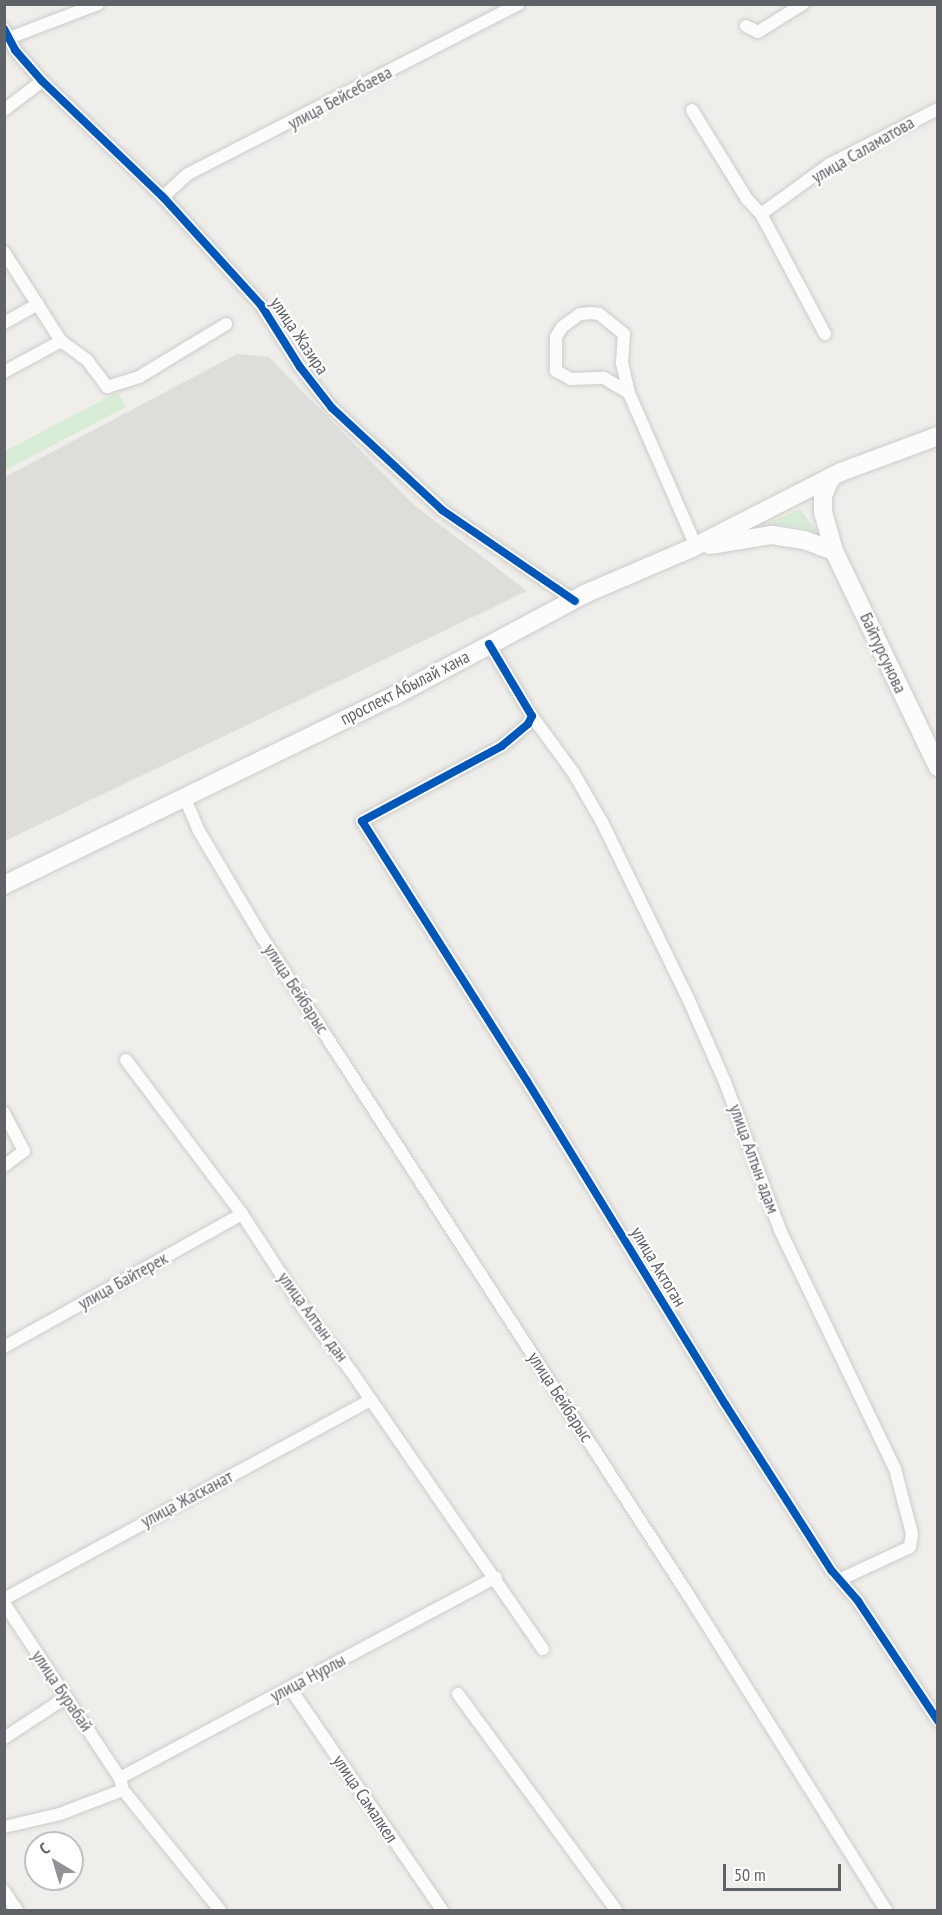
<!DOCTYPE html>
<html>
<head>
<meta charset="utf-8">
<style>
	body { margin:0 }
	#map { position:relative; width:942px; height:1915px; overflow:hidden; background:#efeeea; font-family:"PT Sans Narrow",sans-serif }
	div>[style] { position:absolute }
	.industrial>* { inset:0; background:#dfddda }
	.green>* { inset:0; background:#d8ebd6 }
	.roads { filter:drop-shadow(0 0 2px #cbcccc) drop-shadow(0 0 2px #cbcccc) }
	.street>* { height:12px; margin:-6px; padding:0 6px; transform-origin:6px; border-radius:6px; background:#fdfcfc }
	.secondary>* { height:18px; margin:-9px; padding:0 9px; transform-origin:9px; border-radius:9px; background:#fdfcfc }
	.cycleway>* { height:8px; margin:-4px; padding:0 4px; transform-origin:4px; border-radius:4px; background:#0057b8 }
	span { translate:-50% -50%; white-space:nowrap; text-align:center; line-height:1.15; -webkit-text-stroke:4.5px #fff; paint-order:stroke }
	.street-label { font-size:18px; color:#5f6368 }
	.frame { position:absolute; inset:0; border:6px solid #5f6368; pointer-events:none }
	.north { position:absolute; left:24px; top:1831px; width:60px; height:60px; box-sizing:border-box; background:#fff; border:2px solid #bfc1c3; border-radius:50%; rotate:322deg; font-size:16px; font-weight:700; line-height:24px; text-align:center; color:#5f6368 }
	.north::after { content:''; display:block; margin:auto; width:21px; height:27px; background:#919496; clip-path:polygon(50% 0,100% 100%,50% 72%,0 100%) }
	.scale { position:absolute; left:723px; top:1864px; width:118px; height:27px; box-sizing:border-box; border:3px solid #5f6368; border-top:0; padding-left:8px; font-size:18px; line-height:21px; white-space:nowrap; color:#5f6368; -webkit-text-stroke:4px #fff; paint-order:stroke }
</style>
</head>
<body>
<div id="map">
	<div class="industrial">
		<div style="clip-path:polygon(237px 354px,269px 357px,414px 505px,527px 591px,5px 841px,5px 477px)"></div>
	</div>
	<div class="green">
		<div style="clip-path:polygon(118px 392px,126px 407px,5px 470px,5px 451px)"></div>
		<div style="clip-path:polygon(800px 509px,819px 534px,801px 527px,767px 524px)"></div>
	</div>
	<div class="roads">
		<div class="street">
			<div style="left:746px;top:26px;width:13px;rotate:27deg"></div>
			<div style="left:758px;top:32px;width:53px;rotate:-31.9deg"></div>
			<div style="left:4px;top:29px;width:24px;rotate:62deg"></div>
			<div style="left:15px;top:50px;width:41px;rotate:48.9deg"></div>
			<div style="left:42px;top:81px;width:168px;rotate:43.8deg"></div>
			<div style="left:163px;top:197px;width:146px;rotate:47.8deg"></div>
			<div style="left:261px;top:305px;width:73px;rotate:57.8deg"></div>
			<div style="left:300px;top:367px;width:52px;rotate:52deg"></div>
			<div style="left:332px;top:408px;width:150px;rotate:42.8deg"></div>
			<div style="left:442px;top:510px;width:161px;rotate:34.4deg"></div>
			<div style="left:9px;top:38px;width:95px;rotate:-20.9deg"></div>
			<div style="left:4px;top:110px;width:48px;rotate:-37.3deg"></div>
			<div style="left:692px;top:110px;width:105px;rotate:58.3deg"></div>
			<div style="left:747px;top:199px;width:21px;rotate:47deg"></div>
			<div style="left:761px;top:214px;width:136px;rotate:61.9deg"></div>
			<div style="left:163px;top:197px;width:34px;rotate:-43deg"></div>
			<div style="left:188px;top:174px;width:372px;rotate:-27.2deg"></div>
			<div style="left:761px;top:214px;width:85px;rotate:-35.9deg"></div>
			<div style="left:830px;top:164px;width:121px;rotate:-27deg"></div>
			<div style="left:4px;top:252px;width:106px;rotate:57.4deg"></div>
			<div style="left:61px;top:341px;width:32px;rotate:36deg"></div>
			<div style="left:87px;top:360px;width:34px;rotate:53deg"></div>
			<div style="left:107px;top:387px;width:34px;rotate:-17deg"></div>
			<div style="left:139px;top:377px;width:102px;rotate:-31.3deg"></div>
			<div style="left:4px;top:323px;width:39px;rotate:-29deg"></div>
			<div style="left:4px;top:372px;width:65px;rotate:-28.5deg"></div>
			<div style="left:629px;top:393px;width:31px;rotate:-103deg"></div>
			<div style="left:622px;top:363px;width:29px;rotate:-86deg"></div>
			<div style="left:624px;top:334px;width:32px;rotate:-141deg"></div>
			<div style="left:599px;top:314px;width:8px;rotate:-173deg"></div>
			<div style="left:591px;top:313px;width:11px;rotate:175deg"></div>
			<div style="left:580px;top:314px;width:22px;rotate:144deg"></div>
			<div style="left:562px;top:327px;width:12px;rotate:121deg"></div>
			<div style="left:556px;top:337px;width:34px;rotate:90deg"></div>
			<div style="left:556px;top:371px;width:17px;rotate:28deg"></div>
			<div style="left:571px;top:379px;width:33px;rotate:-2deg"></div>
			<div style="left:604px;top:378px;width:29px;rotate:31deg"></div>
			<div style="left:629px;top:393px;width:167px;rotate:66.4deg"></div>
			<div style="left:489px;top:644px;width:84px;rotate:59.2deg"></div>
			<div style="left:532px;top:716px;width:9px;rotate:117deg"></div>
			<div style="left:528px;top:724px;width:34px;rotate:140deg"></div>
			<div style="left:502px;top:746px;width:159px;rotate:151.8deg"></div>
			<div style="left:362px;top:821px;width:308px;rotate:57.6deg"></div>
			<div style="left:527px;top:1081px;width:379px;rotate:58.5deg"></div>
			<div style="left:725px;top:1404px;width:198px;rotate:57.4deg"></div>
			<div style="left:832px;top:1571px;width:40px;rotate:49deg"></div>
			<div style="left:858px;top:1601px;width:144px;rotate:56.3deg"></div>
			<div style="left:532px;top:716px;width:69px;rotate:53.8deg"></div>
			<div style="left:573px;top:772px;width:58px;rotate:59.9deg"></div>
			<div style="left:602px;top:822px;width:194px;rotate:64deg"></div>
			<div style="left:687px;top:996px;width:94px;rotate:66.2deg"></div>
			<div style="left:725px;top:1082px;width:158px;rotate:69.6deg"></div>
			<div style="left:780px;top:1230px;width:265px;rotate:64.3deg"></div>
			<div style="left:895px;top:1469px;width:67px;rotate:75.3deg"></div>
			<div style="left:912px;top:1534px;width:13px;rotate:99deg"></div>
			<div style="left:910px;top:1547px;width:76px;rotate:155.1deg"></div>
			<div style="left:184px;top:796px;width:38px;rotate:67deg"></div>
			<div style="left:199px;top:831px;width:123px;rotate:59.3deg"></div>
			<div style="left:262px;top:937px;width:785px;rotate:57.06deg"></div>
			<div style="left:689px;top:1596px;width:371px;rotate:57.9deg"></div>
			<div style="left:126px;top:1060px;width:193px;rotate:53deg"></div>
			<div style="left:242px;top:1214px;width:112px;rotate:57deg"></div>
			<div style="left:303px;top:1308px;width:79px;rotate:52.7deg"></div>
			<div style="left:351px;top:1371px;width:338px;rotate:55.4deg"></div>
			<div style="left:4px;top:1113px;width:43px;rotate:62.2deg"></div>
			<div style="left:24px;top:1151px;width:25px;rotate:143deg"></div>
			<div style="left:4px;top:1347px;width:273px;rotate:-29.2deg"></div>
			<div style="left:4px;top:1599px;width:417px;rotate:-28.5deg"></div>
			<div style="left:4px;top:1603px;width:210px;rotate:56.5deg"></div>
			<div style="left:120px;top:1778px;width:12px;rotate:76deg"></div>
			<div style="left:123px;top:1790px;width:154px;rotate:51.1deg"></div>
			<div style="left:290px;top:1688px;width:269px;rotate:55.6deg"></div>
			<div style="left:458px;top:1694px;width:268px;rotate:53.8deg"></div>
			<div style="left:4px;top:1738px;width:73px;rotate:-33.3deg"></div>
			<div style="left:120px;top:1778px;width:426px;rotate:-28.1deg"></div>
			<div style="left:4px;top:1827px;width:57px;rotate:-13.1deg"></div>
			<div style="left:60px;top:1814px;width:67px;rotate:-20.9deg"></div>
			<div style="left:4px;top:1891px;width:23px;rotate:56deg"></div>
		</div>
		<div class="secondary">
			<div style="left:831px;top:477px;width:21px;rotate:113deg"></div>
			<div style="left:823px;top:496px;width:16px;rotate:90deg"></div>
			<div style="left:823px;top:512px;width:41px;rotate:74.2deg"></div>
			<div style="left:834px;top:551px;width:240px;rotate:64.3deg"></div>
			<div style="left:710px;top:545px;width:63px;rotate:-9.2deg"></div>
			<div style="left:772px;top:535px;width:32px;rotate:9deg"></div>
			<div style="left:804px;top:540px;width:32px;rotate:20deg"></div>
			<div style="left:4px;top:885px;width:431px;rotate:-25.9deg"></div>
			<div style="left:392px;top:697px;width:221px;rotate:-28.1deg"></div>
			<div style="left:587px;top:593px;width:114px;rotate:-23.2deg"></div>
			<div style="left:692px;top:548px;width:167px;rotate:-27deg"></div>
			<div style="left:841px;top:472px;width:103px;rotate:-20.4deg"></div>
		</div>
	</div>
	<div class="cycleway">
		<div style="left:4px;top:29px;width:24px;rotate:62deg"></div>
		<div style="left:15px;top:50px;width:41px;rotate:48.9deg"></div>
		<div style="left:42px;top:81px;width:168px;rotate:43.8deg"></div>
		<div style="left:163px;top:197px;width:146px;rotate:47.8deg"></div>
		<div style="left:261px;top:305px;width:73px;rotate:57.8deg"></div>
		<div style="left:300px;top:367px;width:52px;rotate:52deg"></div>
		<div style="left:332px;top:408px;width:150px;rotate:42.8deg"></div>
		<div style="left:442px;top:510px;width:161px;rotate:34.4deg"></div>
		<div style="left:489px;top:644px;width:84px;rotate:59.2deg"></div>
		<div style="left:532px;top:716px;width:9px;rotate:117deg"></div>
		<div style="left:528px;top:724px;width:34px;rotate:140deg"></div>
		<div style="left:502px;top:746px;width:159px;rotate:151.8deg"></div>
		<div style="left:362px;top:821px;width:308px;rotate:57.6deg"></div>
		<div style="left:527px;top:1081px;width:379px;rotate:58.5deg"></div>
		<div style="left:725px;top:1404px;width:198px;rotate:57.4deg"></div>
		<div style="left:832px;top:1571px;width:40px;rotate:49deg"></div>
		<div style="left:858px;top:1601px;width:144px;rotate:56.3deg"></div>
	</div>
	<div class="street-label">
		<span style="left:340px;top:98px;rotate:-28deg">улица Бейсебаева</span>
		<span style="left:863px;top:150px;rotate:-30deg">улица Саламатова</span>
		<span style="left:299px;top:336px;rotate:56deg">улица Жазира</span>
		<span style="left:883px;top:653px;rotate:65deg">Байтурсунова</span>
		<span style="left:405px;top:688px;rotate:-27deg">проспект Абылай хана</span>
		<span style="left:296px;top:989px;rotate:57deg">улица Бейбарыс</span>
		<span style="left:754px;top:1159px;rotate:70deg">улица Алтын адам</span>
		<span style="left:658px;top:1267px;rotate:59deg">улица Актоган</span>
		<span style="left:123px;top:1281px;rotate:-29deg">улица Байтерек</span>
		<span style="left:313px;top:1317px;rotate:54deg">улица Алтын дан</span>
		<span style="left:560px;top:1397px;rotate:57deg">улица Бейбарыс</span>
		<span style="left:187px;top:1499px;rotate:-28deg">улица Жасканат</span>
		<span style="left:308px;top:1678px;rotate:-28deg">улица Нурлы</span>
		<span style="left:62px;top:1691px;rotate:56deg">улица Бурабай</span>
		<span style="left:365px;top:1799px;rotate:56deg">улица Самалкел</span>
	</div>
	<div class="frame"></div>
	<div class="north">С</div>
	<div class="scale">50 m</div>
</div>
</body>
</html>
